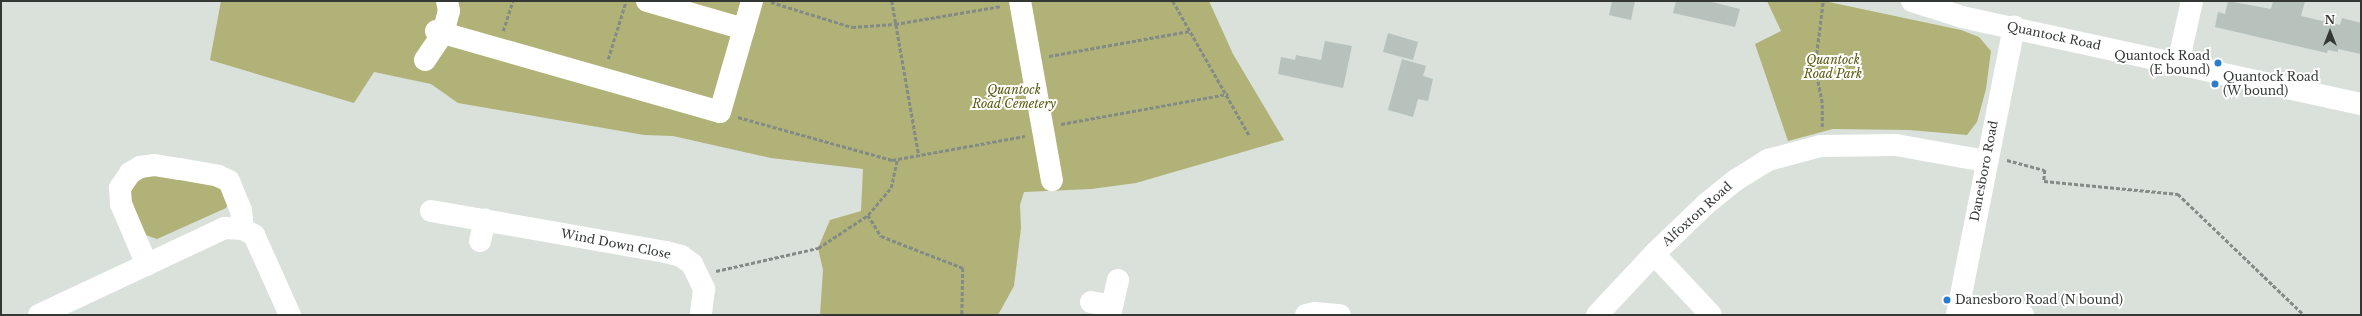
<!DOCTYPE html>
<html>
<head>
<meta charset="utf-8">
<style>
	body { margin:0 }
	#map { position:relative; width:2362px; height:316px; overflow:hidden; background:#d9e1da; font-family:"Libre Baskerville",serif }
	div>[style] { position:absolute }
	.green>* { inset:0; background:#b1b277 }
	.building>* { inset:0; background:#b7c2bd }
	.path>* { height:2.5px; margin-top:-1.25px; transform-origin:0; background:repeating-linear-gradient(90deg,#848a85 0 4px,transparent 0 6px) }
	.minor>* { height:22px; margin:-11px; padding:0 11px; transform-origin:11px; border-radius:11px; background:#fff }
	.major>* { height:22px; margin:-11px; padding:0 11px; transform-origin:11px; border-radius:11px; background:#fff }
	.dots>* { width:11px; height:11px; translate:-50% -50%; box-sizing:border-box; border:2px solid #fff; border-radius:50% }
	span { translate:-50% -50%; white-space:nowrap; text-align:center; line-height:1.15; -webkit-text-stroke:4px #fff; paint-order:stroke }
	.street-label { font-size:12px; color:#343835 }
	.poi-label { font-size:12px; color:#343835 }
	.right { translate:-100% -50%; text-align:right }
	.left { translate:0 -50%; text-align:left }
	.park-label { font-size:12px; color:#5a5a11; font-style:italic }
	.frame { position:absolute; inset:0; border:2px solid #343835; pointer-events:none }
	.north { position:absolute; left:2310px; top:12px; width:40px; height:40px; -webkit-text-stroke:3px #fff; paint-order:stroke; rotate:0deg; font-size:11px; font-weight:700; line-height:16px; text-align:center; color:#343835 }
	.north::after { content:''; display:block; margin:auto; width:14px; height:18px; background:#343835; clip-path:polygon(50% 0,100% 100%,50% 72%,0 100%) }
</style>
</head>
<body>
<div id="map">
	<div class="green">
		<div style="clip-path:polygon(221px 1px,1209px 1px,1233px 54px,1284px 140px,1136px 183px,1091px 189px,1024px 192px,1020px 205px,1021px 228px,1014px 286px,998px 315px,820px 315px,823px 270px,818px 248px,830px 220px,861px 211px,863px 169px,771px 158px,673px 136px,644px 135px,458px 103px,431px 84px,374px 72px,354px 103px,210px 60px)"></div>
		<div style="clip-path:polygon(1767px 1px,1824px 1px,1961px 30px,1979px 37px,1991px 51px,1986px 89px,1977px 122px,1967px 135px,1909px 130px,1833px 129px,1788px 141px,1755px 44px,1781px 31px)"></div>
		<div style="clip-path:polygon(147px 169px,218px 179px,229px 200px,226px 208px,157px 239px,143px 234px,127px 187px)"></div>
	</div>
	<div class="building">
		<div style="clip-path:polygon(1612px 1px,1635px 1px,1631px 20px,1609px 15px)"></div>
		<div style="clip-path:polygon(1676px 1px,1708px 1px,1740px 9px,1735px 27px,1673px 13px)"></div>
		<div style="clip-path:polygon(2228px 1px,2271px 9px,2273px 1px,2305px 1px,2301px 16px,2340px 25px,2342px 18px,2361px 23px,2361px 54px,2338px 49px,2338px 52px,2328px 50px,2327px 53px,2215px 27px,2218px 12px,2225px 14px)"></div>
		<div style="clip-path:polygon(1388px 33px,1418px 42px,1413px 60px,1383px 52px)"></div>
		<div style="clip-path:polygon(1325px 41px,1352px 46px,1343px 88px,1278px 74px,1281px 57px,1295px 60px,1296px 55px,1321px 60px)"></div>
		<div style="clip-path:polygon(1402px 59px,1426px 66px,1423px 76px,1433px 79px,1428px 101px,1418px 99px,1413px 117px,1388px 110px)"></div>
	</div>
	<div class="path">
		<div style="left:892px;top:1px;width:157px;rotate:80.1deg"></div>
		<div style="left:1173px;top:1px;width:154px;rotate:60.4deg"></div>
		<div style="left:1869px;top:1px;width:16px"></div>
		<div style="left:771px;top:2px;width:85px;rotate:17.2deg"></div>
		<div style="left:852px;top:27px;width:43px;rotate:-4deg"></div>
		<div style="left:895px;top:24px;width:108px;rotate:-9.6deg"></div>
		<div style="left:503px;top:31px;width:32px;rotate:-72deg"></div>
		<div style="left:1049px;top:56px;width:143px;rotate:-10.1deg"></div>
		<div style="left:608px;top:59px;width:61px;rotate:-72.8deg"></div>
		<div style="left:738px;top:117px;width:160px;rotate:15.6deg"></div>
		<div style="left:892px;top:160px;width:135px;rotate:-10.2deg"></div>
		<div style="left:1061px;top:124px;width:170px;rotate:-10.2deg"></div>
		<div style="left:1822px;top:127px;width:24px;rotate:-90deg"></div>
		<div style="left:1822px;top:103px;width:38px;rotate:-101deg"></div>
		<div style="left:1815px;top:66px;width:65px;rotate:-83deg"></div>
		<div style="left:2007px;top:160px;width:39px;rotate:15deg"></div>
		<div style="left:2045px;top:170px;width:11px;rotate:95deg"></div>
		<div style="left:2044px;top:181px;width:135px;rotate:5.5deg"></div>
		<div style="left:2178px;top:194px;width:175px;rotate:43.8deg"></div>
		<div style="left:868px;top:215px;width:25px;rotate:58deg"></div>
		<div style="left:881px;top:236px;width:88px;rotate:21.3deg"></div>
		<div style="left:963px;top:268px;width:47px;rotate:91.2deg"></div>
		<div style="left:716px;top:271px;width:105px;rotate:-12.7deg"></div>
		<div style="left:818px;top:248px;width:60px;rotate:-33.4deg"></div>
		<div style="left:868px;top:215px;width:35px;rotate:-50deg"></div>
		<div style="left:891px;top:188px;width:30px;rotate:-78deg"></div>
	</div>
	<div class="minor">
		<div style="left:647px;top:1px;width:101px;rotate:16.1deg"></div>
		<div style="left:1020px;top:1px;width:182px;rotate:79.9deg"></div>
		<div style="left:436px;top:31px;width:295px;rotate:15.9deg"></div>
		<div style="left:720px;top:112px;width:116px;rotate:-73.9deg"></div>
		<div style="left:425px;top:60px;width:32px;rotate:-56deg"></div>
		<div style="left:443px;top:33px;width:23px;rotate:-75deg"></div>
		<div style="left:449px;top:11px;width:10px;rotate:-101deg"></div>
		<div style="left:2178px;top:64px;width:65px;rotate:-77.5deg"></div>
		<div style="left:431px;top:211px;width:239px;rotate:9.9deg"></div>
		<div style="left:666px;top:252px;width:16px;rotate:15deg"></div>
		<div style="left:681px;top:256px;width:14px;rotate:36deg"></div>
		<div style="left:692px;top:264px;width:28px;rotate:64deg"></div>
		<div style="left:704px;top:289px;width:26px;rotate:97deg"></div>
		<div style="left:480px;top:241px;width:22px;rotate:-77deg"></div>
		<div style="left:1654px;top:254px;width:83px;rotate:46.9deg"></div>
		<div style="left:147px;top:265px;width:66px;rotate:-113.1deg"></div>
		<div style="left:121px;top:204px;width:16px;rotate:-94deg"></div>
		<div style="left:120px;top:188px;width:18px;rotate:-56deg"></div>
		<div style="left:130px;top:173px;width:12px;rotate:-31deg"></div>
		<div style="left:140px;top:167px;width:14px;rotate:-8deg"></div>
		<div style="left:154px;top:165px;width:26px;rotate:9deg"></div>
		<div style="left:180px;top:169px;width:39px;rotate:10deg"></div>
		<div style="left:218px;top:176px;width:12px;rotate:24deg"></div>
		<div style="left:229px;top:181px;width:31px;rotate:68deg"></div>
		<div style="left:241px;top:210px;width:19px;rotate:84deg"></div>
		<div style="left:1091px;top:302px;width:21px;rotate:11deg"></div>
		<div style="left:1959px;top:304px;width:65px;rotate:9.8deg"></div>
		<div style="left:39px;top:315px;width:205px;rotate:-25.1deg"></div>
		<div style="left:225px;top:228px;width:18px;rotate:3deg"></div>
		<div style="left:243px;top:229px;width:13px;rotate:29deg"></div>
		<div style="left:254px;top:235px;width:88px;rotate:65.8deg"></div>
		<div style="left:1110px;top:315px;width:36px;rotate:-77deg"></div>
		<div style="left:1306px;top:315px;width:9px;rotate:-13deg"></div>
		<div style="left:1315px;top:313px;width:25px;rotate:5deg"></div>
		<div style="left:1597px;top:315px;width:83px;rotate:-46.9deg"></div>
		<div style="left:1654px;top:254px;width:72px;rotate:-43.9deg"></div>
		<div style="left:1706px;top:204px;width:38px;rotate:-39deg"></div>
		<div style="left:1736px;top:180px;width:38px;rotate:-32deg"></div>
		<div style="left:1768px;top:160px;width:55px;rotate:-14.8deg"></div>
		<div style="left:1821px;top:146px;width:75px;rotate:-0.8deg"></div>
		<div style="left:1896px;top:145px;width:90px;rotate:10.2deg"></div>
		<div style="left:1957px;top:315px;width:294px;rotate:-78.8deg"></div>
	</div>
	<div class="major">
		<div style="left:1912px;top:1px;width:52px;rotate:17.7deg"></div>
		<div style="left:1962px;top:17px;width:408px;rotate:12.3deg"></div>
	</div>
	<div class="dots">
		<div style="left:2218px;top:63px;background:#297dcc"></div>
		<div style="left:2215px;top:84px;background:#297dcc"></div>
		<div style="left:1947px;top:300px;background:#297dcc"></div>
	</div>
	<div class="street-label">
		<span style="left:2054px;top:36px;rotate:12deg">Quantock Road</span>
		<span style="left:1984px;top:171px;rotate:-79deg">Danesboro Road</span>
		<span style="left:1697px;top:214px;rotate:-42deg">Alfoxton Road</span>
		<span style="left:616px;top:244px;rotate:11deg">Wind Down Close</span>
	</div>
	<div class="poi-label">
		<span class="right" style="left:2210px;top:63px">Quantock Road<br>(E bound)</span>
		<span class="left" style="left:2223px;top:84px">Quantock Road<br>(W bound)</span>
		<span class="left" style="left:1955px;top:300px">Danesboro Road (N bound)</span>
	</div>
	<div class="park-label">
		<span style="left:1833px;top:67px">Quantock<br>Road Park</span>
		<span style="left:1014px;top:97px">Quantock<br>Road Cemetery</span>
	</div>
	<div class="frame"></div>
	<div class="north">N</div>
</div>
</body>
</html>
